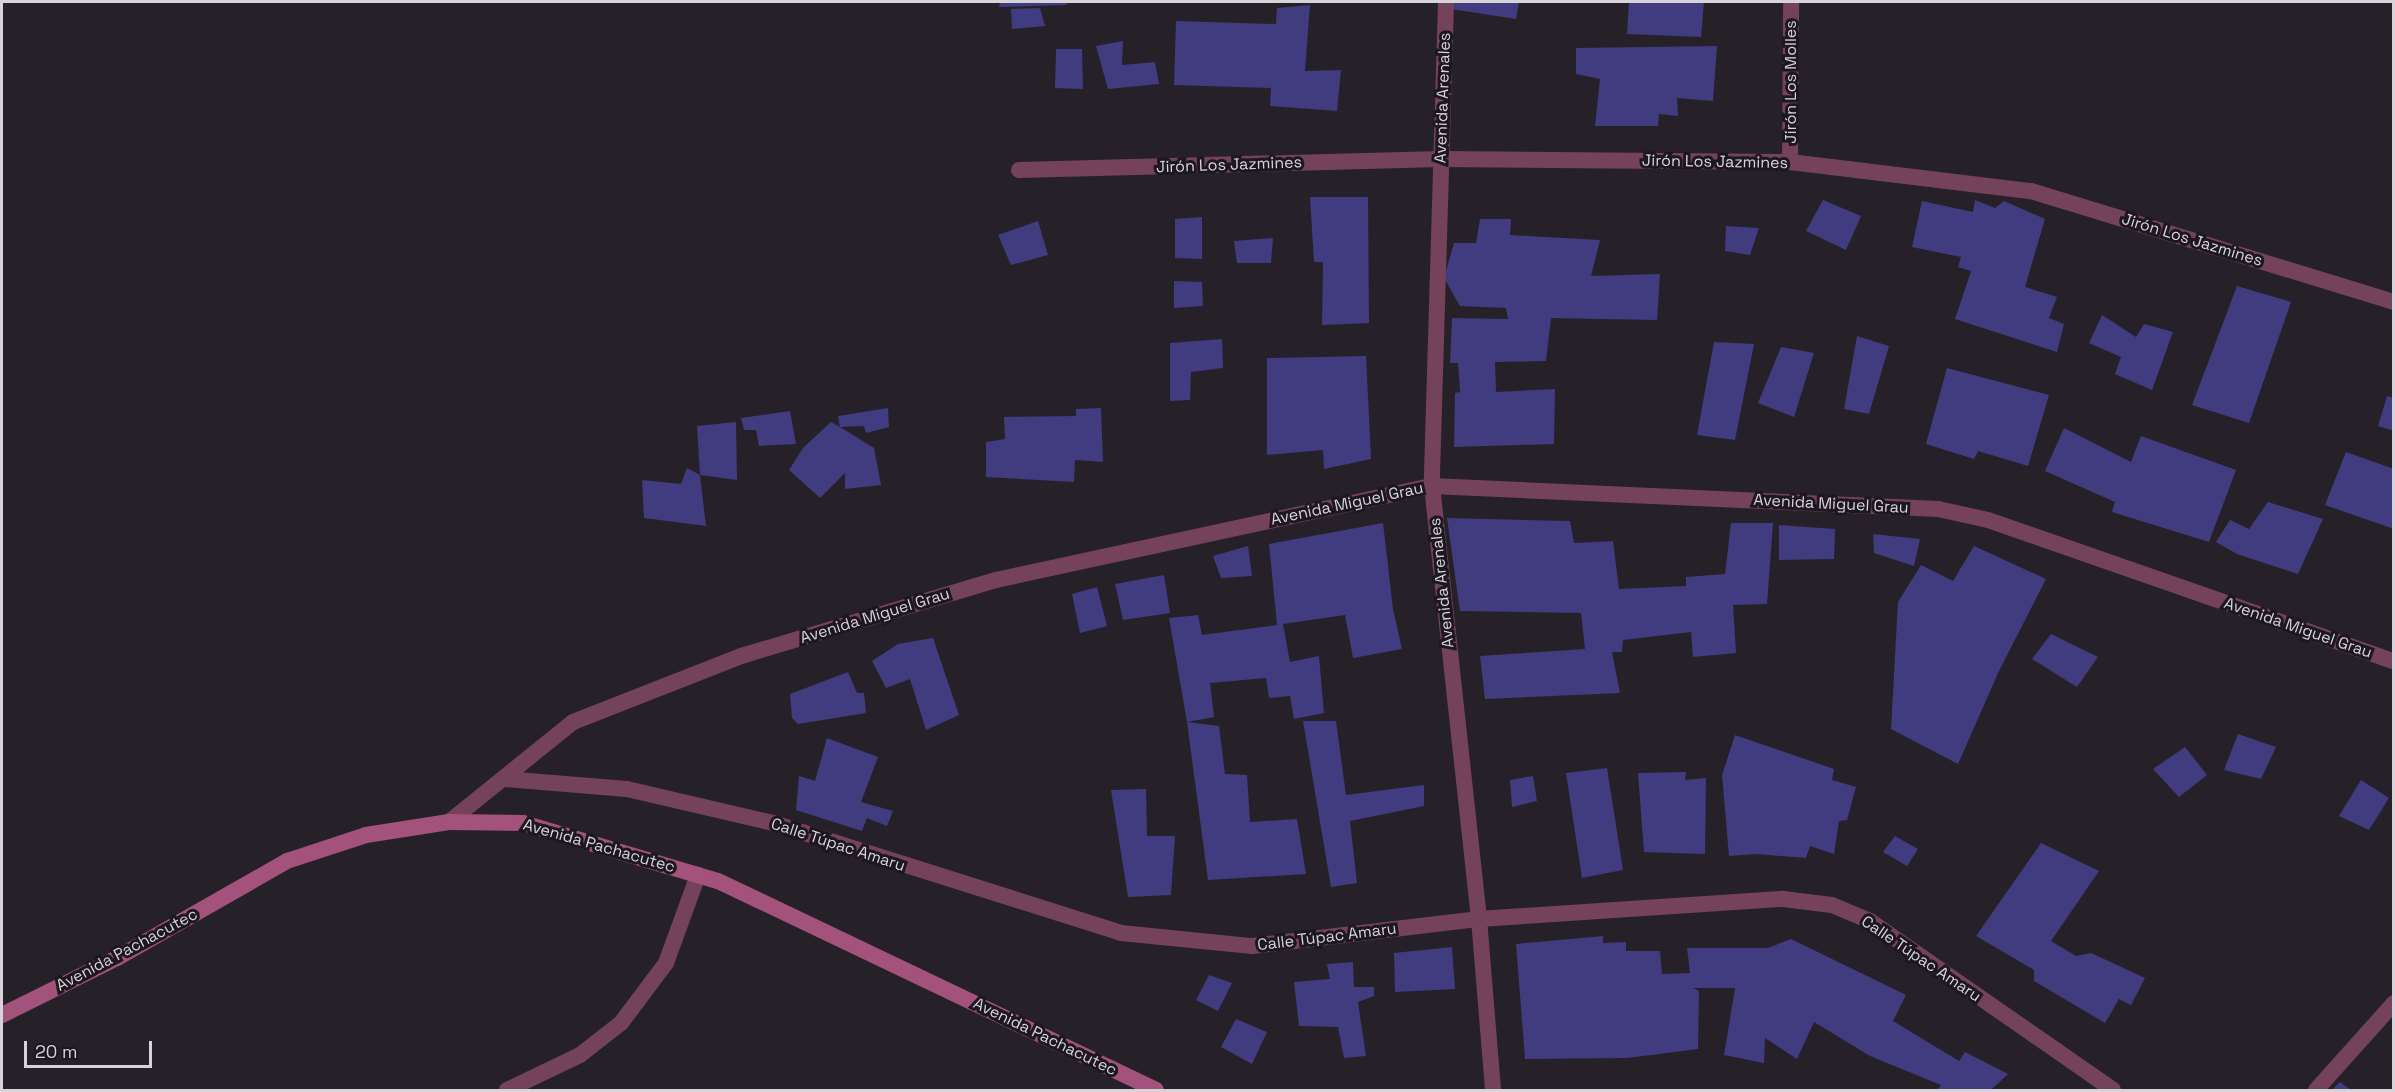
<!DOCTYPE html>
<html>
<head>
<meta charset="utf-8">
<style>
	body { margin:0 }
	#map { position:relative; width:2395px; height:1092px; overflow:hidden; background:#262128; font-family:"Space Grotesk",sans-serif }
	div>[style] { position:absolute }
	.building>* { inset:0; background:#413b80 }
	.minor>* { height:16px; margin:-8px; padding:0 8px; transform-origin:8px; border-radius:8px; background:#75425b }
	.secondary>* { height:16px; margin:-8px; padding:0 8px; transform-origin:8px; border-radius:8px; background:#a2527b }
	span { translate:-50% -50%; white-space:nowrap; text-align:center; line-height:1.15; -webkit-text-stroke:6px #1d171f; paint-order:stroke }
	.street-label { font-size:16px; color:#d7d4d9 }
	.frame { position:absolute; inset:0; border:3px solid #d7d4d9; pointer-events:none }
	.scale { position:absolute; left:24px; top:1041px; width:128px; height:27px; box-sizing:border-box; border:3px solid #d7d4d9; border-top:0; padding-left:8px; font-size:18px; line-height:21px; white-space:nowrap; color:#d7d4d9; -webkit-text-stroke:4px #1d171f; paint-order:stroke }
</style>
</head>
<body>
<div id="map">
	<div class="building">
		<div style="clip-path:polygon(1000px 2px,1067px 2px,1067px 5px,999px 7px)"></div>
		<div style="clip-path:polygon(1451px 2px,1519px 2px,1516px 19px,1451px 9px)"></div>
		<div style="clip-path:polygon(1629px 2px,1704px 2px,1701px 37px,1627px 34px)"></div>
		<div style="clip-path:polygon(1310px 5px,1305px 71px,1341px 70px,1337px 111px,1270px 106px,1271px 88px,1174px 85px,1176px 21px,1276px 24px,1277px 8px)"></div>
		<div style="clip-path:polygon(1040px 8px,1045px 26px,1012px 29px,1011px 9px)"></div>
		<div style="clip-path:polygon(1123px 41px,1122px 65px,1155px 62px,1159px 84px,1108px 89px,1096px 46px)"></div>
		<div style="clip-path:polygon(1717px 46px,1713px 101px,1677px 98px,1678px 116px,1659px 114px,1658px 126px,1595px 126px,1600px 79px,1576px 74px,1576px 48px)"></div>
		<div style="clip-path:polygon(1056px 49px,1082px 49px,1083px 89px,1055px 88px)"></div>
		<div style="clip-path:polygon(1310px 197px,1368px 197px,1369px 323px,1322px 325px,1323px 262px,1314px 262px)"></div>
		<div style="clip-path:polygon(1823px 200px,1861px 216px,1846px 250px,1806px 231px)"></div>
		<div style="clip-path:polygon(1975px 200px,1995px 208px,2004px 201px,2045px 219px,2025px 287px,2057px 297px,2049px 318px,2064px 324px,2057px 352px,1955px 319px,1971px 271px,1958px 267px,1961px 257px,1912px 247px,1922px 201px,1973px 212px)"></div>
		<div style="clip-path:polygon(1202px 217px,1202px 259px,1175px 258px,1175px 219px)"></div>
		<div style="clip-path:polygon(1480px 219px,1511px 219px,1510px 235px,1600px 240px,1591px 276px,1660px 274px,1657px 320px,1551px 318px,1546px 361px,1495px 362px,1496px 392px,1555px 389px,1554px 444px,1454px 447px,1455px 393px,1460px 392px,1458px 363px,1450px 363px,1452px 318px,1508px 319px,1506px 308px,1460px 306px,1444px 278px,1454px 243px,1476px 243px)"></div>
		<div style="clip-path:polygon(1038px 221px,1048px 255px,1011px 265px,998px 235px)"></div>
		<div style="clip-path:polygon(1726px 226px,1759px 228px,1750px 255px,1725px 251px)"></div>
		<div style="clip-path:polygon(1273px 238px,1271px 263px,1237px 263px,1234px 241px)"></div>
		<div style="clip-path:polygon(1174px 281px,1202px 282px,1203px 306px,1174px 308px)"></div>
		<div style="clip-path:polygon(2237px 286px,2291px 302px,2249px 423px,2192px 405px)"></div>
		<div style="clip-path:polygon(2102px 315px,2136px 337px,2144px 324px,2173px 332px,2152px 390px,2115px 374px,2121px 357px,2089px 343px)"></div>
		<div style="clip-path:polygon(1857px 336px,1889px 346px,1869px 414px,1844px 409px)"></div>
		<div style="clip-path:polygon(1222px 339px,1223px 368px,1191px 372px,1190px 400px,1170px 401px,1170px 343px)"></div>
		<div style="clip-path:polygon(1714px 342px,1754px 344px,1735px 440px,1697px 435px)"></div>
		<div style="clip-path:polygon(1781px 347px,1814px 353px,1794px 417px,1758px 403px)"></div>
		<div style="clip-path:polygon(1366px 356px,1371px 459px,1324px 469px,1323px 450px,1267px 455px,1267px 358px)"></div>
		<div style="clip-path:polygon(1947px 368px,2049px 395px,2028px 466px,1978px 451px,1974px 459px,1926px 444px)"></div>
		<div style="clip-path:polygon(2387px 396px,2394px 398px,2394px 431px,2378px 426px)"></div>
		<div style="clip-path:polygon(888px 408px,889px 427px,866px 433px,864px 426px,840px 427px,874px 448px,881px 485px,845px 489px,845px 473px,820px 498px,789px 470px,803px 448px,831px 422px,840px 427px,838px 416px)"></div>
		<div style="clip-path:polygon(1101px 408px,1103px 462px,1075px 460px,1074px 482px,986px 477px,986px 442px,1005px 439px,1004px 417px,1076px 416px,1076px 409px)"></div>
		<div style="clip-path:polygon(790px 411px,796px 444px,759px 446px,756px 430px,744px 430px,741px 418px)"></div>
		<div style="clip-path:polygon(736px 422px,737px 480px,700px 475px,697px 426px)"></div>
		<div style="clip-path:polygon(2064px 428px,2131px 462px,2141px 436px,2236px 470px,2209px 542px,2112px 512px,2115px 502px,2045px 471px)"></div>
		<div style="clip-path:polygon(2346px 452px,2394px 469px,2394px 529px,2325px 505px)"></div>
		<div style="clip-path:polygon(687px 468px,700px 475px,706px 526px,644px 518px,642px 480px,681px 484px)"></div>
		<div style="clip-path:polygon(2268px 502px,2323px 519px,2298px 574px,2237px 554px,2216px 542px,2230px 520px,2249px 529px)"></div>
		<div style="clip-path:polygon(1447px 518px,1570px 521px,1574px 543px,1613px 541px,1619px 589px,1686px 586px,1686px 577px,1725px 574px,1731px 523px,1773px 523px,1767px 604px,1733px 605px,1736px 653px,1693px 657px,1691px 632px,1623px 640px,1622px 652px,1612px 652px,1620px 693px,1485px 699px,1480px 656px,1585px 649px,1581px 613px,1460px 611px)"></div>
		<div style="clip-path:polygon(1383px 523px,1393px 609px,1402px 649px,1353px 658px,1345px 615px,1283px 624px,1290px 662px,1319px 656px,1324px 713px,1294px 719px,1290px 696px,1269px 698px,1266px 678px,1210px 683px,1214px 717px,1187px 722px,1169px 618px,1198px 615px,1202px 635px,1277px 625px,1269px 544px)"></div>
		<div style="clip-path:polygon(1779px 525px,1835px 529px,1834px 559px,1779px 560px)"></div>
		<div style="clip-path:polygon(1873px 534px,1920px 539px,1914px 566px,1874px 553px)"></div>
		<div style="clip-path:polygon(1248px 546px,1252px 576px,1221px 578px,1213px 556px)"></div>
		<div style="clip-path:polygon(1974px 546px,2046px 579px,1999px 671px,1958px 764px,1891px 729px,1898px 602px,1921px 565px,1953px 581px)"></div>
		<div style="clip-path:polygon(1164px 575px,1170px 613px,1123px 620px,1115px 584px)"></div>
		<div style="clip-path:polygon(1097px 587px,1107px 626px,1080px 633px,1072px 594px)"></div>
		<div style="clip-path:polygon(2051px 634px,2098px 657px,2077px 687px,2032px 659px)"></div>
		<div style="clip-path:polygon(933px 638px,959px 715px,926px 730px,910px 679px,886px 688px,872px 661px,898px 644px)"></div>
		<div style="clip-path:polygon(848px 672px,857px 693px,864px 693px,866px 713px,798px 724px,792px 718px,790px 694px)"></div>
		<div style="clip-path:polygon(1303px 721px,1336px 721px,1346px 795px,1424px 785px,1424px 806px,1350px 821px,1357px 883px,1331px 887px)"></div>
		<div style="clip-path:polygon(1187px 722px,1219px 726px,1225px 774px,1247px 775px,1250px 822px,1297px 819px,1306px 874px,1208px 880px)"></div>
		<div style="clip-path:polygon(2238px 734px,2276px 747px,2261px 779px,2224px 770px)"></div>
		<div style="clip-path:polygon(1735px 735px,1834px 769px,1832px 780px,1856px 787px,1847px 820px,1839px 821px,1834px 854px,1810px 846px,1806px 858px,1756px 854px,1729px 856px,1722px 775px)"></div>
		<div style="clip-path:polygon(827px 738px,878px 757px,861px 802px,893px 811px,887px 826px,867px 818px,862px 831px,796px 810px,799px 776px,815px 781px)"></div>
		<div style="clip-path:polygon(2185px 747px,2207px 775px,2179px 797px,2153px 769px)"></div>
		<div style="clip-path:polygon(1607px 768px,1623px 870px,1582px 878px,1566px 773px)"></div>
		<div style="clip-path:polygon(1686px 772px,1685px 780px,1706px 778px,1705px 854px,1644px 852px,1638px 773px)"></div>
		<div style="clip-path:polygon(1533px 776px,1537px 801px,1512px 807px,1510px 780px)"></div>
		<div style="clip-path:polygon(2361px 780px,2389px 798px,2369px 830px,2339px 816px)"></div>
		<div style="clip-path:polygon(1146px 789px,1147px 836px,1175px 836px,1171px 895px,1128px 897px,1111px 790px)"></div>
		<div style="clip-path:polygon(1895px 836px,1918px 849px,1907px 866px,1883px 852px)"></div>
		<div style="clip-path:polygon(2041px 843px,2099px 871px,2051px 941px,2076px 956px,2091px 953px,2145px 978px,2131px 1005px,2119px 999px,2105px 1023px,2034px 981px,2034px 970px,1976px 936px)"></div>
		<div style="clip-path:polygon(1603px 936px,1603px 943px,1626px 942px,1626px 951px,1660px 951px,1662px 974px,1690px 973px,1687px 948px,1768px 948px,1791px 939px,1906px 995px,1893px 1021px,1959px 1061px,1965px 1052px,2008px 1074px,1991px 1090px,1937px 1090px,1941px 1085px,1870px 1056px,1814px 1022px,1797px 1059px,1765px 1038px,1764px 1063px,1724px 1055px,1735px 988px,1693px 988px,1699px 991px,1698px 1049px,1627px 1058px,1525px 1059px,1516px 944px)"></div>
		<div style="clip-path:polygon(1452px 947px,1455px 989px,1395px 992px,1394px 953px)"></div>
		<div style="clip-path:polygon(1353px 962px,1354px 987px,1374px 987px,1374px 996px,1358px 1002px,1366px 1056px,1344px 1058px,1338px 1027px,1299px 1026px,1294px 982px,1330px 979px,1327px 964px)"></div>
		<div style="clip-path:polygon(1209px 975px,1232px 983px,1218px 1011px,1196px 1000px)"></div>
		<div style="clip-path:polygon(1236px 1019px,1267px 1032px,1252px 1064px,1221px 1047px)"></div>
		<div style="clip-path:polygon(2340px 1082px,2351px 1090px,2332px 1090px)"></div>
	</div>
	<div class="minor">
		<div style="left:1446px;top:2px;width:484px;rotate:91.7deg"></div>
		<div style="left:1432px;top:486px;width:436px;rotate:83.8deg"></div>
		<div style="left:1479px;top:919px;width:172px;rotate:85.3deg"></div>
		<div style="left:1790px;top:162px;width:160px;rotate:-89.6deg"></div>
		<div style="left:1019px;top:170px;width:422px;rotate:-1.5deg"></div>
		<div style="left:1441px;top:159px;width:349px;rotate:0.5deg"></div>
		<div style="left:1790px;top:162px;width:243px;rotate:6.9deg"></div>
		<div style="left:2031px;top:191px;width:380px;rotate:17deg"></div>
		<div style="left:505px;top:779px;width:122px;rotate:4.7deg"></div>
		<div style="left:627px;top:789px;width:150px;rotate:13.1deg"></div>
		<div style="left:773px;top:823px;width:365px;rotate:17.5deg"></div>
		<div style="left:1121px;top:933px;width:132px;rotate:5.7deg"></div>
		<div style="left:1252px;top:946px;width:229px;rotate:-6.8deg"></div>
		<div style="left:1479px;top:919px;width:305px;rotate:-3.8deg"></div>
		<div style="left:1783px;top:899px;width:49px;rotate:7deg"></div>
		<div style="left:1832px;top:905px;width:41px;rotate:22.8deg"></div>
		<div style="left:1870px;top:921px;width:296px;rotate:34.8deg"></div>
		<div style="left:449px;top:822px;width:159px;rotate:-38.9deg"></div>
		<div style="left:573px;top:722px;width:180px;rotate:-21.4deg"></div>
		<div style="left:741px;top:656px;width:266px;rotate:-16.6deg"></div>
		<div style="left:996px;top:580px;width:446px;rotate:-12.2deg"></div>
		<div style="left:1432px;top:486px;width:507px;rotate:2.6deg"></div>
		<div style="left:1938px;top:509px;width:51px;rotate:12.4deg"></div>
		<div style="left:1988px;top:520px;width:430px;rotate:19.2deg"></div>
		<div style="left:507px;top:1090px;width:81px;rotate:-25.6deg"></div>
		<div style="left:580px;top:1055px;width:52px;rotate:-38deg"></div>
		<div style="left:621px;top:1023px;width:75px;rotate:-53.1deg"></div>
		<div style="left:666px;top:963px;width:94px;rotate:-70deg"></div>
		<div style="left:2316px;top:1090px;width:117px;rotate:-48.1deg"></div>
	</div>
	<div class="secondary">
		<div style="left:2px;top:1015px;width:128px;rotate:-26.4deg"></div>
		<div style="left:117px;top:958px;width:196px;rotate:-29.7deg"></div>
		<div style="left:287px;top:861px;width:83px;rotate:-18.2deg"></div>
		<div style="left:366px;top:835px;width:84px;rotate:-8.9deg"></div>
		<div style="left:449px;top:822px;width:74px;rotate:0.8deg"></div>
		<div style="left:523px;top:823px;width:203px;rotate:16.6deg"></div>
		<div style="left:718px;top:881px;width:485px;rotate:25.5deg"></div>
	</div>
	<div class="street-label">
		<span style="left:1791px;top:82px;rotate:-90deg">Jirón Los Molles</span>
		<span style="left:1443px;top:98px;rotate:-88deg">Avenida Arenales</span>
		<span style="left:1715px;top:162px;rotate:1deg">Jirón Los Jazmines</span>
		<span style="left:1229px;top:165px;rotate:-2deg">Jirón Los Jazmines</span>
		<span style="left:2192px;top:240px;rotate:17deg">Jirón Los Jazmines</span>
		<span style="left:1347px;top:504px;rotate:-12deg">Avenida Miguel Grau</span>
		<span style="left:1831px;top:504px;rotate:3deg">Avenida Miguel Grau</span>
		<span style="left:1442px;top:583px;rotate:-96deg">Avenida Arenales</span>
		<span style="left:875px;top:616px;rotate:-17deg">Avenida Miguel Grau</span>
		<span style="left:2298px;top:628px;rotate:19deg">Avenida Miguel Grau</span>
		<span style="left:838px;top:845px;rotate:18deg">Calle Túpac Amaru</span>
		<span style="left:599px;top:846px;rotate:16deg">Avenida Pachacutec</span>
		<span style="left:1327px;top:937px;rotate:-7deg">Calle Túpac Amaru</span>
		<span style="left:127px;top:950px;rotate:-28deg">Avenida Pachacutec</span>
		<span style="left:1921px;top:959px;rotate:34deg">Calle Túpac Amaru</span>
		<span style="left:1045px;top:1037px;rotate:26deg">Avenida Pachacutec</span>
	</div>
	<div class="frame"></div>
	<div class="scale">20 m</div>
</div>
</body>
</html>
